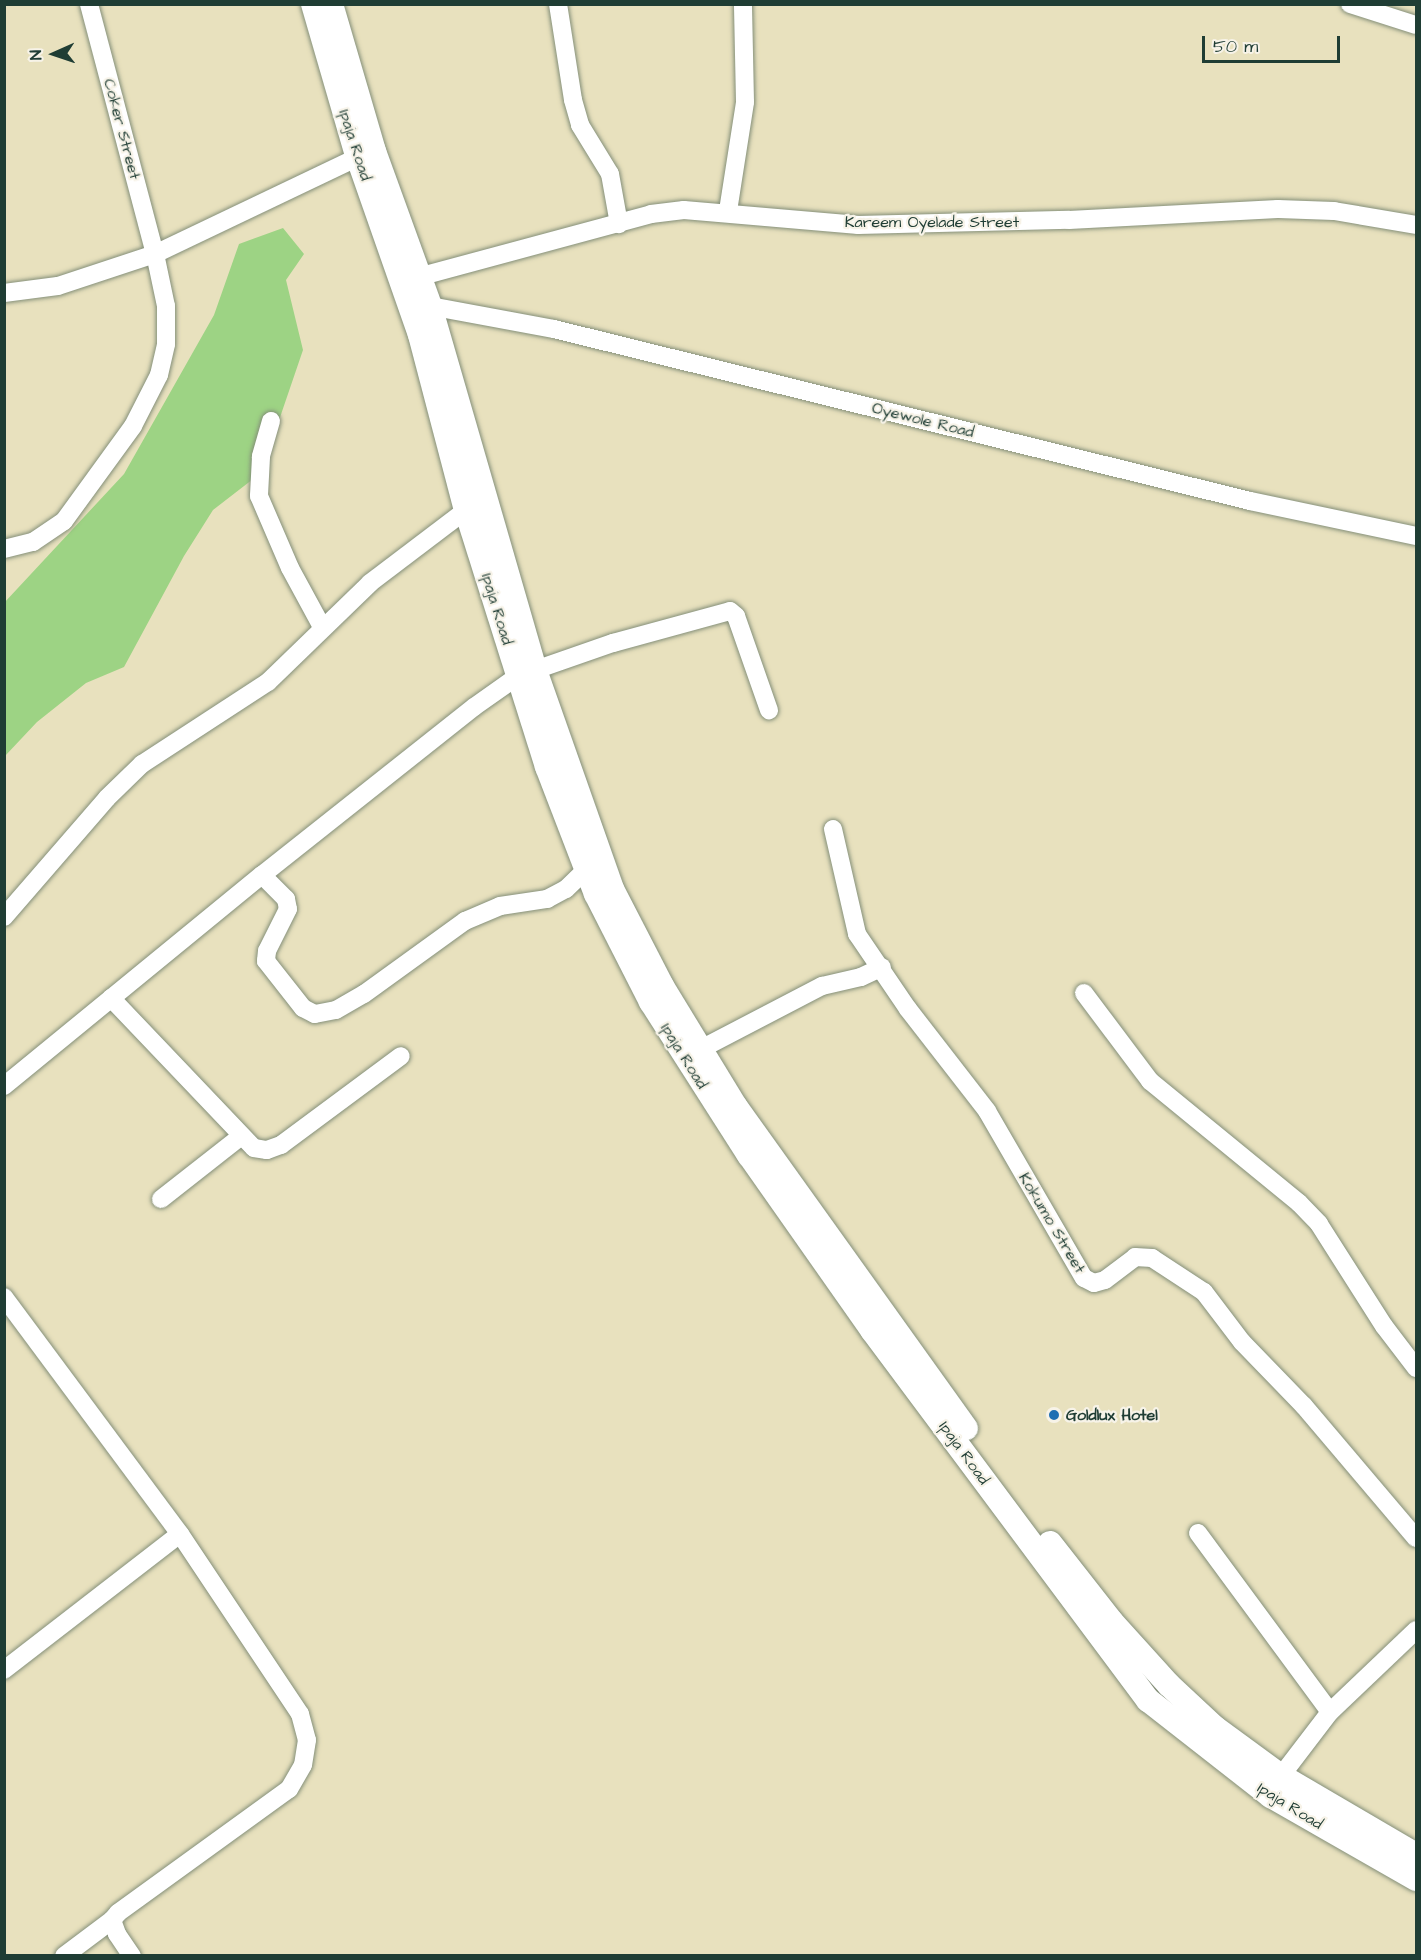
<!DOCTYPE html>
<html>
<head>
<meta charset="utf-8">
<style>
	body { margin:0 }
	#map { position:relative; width:1421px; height:1960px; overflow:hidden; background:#e8e1be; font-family:"Architects Daughter",sans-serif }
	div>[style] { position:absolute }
	.green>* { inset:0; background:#9dd384 }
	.roads { filter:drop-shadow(0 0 2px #848f79) drop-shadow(0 0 2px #848f79) }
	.minor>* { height:18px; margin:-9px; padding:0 9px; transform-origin:9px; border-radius:9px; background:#fff }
	.secondary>* { height:24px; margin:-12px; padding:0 12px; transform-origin:12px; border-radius:12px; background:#fff }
	.dots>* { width:16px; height:16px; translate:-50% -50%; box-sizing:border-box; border:3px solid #f7f3e8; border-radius:50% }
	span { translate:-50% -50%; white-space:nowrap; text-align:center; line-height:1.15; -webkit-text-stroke:4.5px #f7f3e8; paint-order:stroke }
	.street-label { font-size:16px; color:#1f3d34 }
	.poi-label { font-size:16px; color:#1f3d34; font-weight:700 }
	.left { translate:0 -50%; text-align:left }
	.frame { position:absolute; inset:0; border:6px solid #1f3d34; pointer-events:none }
	.north { position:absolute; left:24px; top:24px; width:60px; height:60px; -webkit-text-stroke:4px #f7f3e8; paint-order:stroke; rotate:267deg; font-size:16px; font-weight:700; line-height:24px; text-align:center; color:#1f3d34 }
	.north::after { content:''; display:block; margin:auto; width:21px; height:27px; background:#1f3d34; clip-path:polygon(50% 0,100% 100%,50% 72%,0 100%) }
	.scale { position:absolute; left:1202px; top:36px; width:138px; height:27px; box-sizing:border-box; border:3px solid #1f3d34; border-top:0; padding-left:8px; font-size:18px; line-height:21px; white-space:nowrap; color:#1f3d34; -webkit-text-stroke:4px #f7f3e8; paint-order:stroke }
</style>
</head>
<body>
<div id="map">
	<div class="green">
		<div style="clip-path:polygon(283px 228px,304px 254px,286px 280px,303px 350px,261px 473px,213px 510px,184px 556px,124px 667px,86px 683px,37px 722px,5px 756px,4px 603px,124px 474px,214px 315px,239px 244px)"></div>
	</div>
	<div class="roads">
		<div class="minor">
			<div style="left:558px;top:4px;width:97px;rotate:81.1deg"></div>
			<div style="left:573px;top:100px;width:26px;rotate:74deg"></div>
			<div style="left:580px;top:125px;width:57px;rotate:58.5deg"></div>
			<div style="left:610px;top:174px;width:51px;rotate:79.8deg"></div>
			<div style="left:1350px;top:4px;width:69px;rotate:17.7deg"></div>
			<div style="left:728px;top:211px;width:110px;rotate:-81.1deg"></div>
			<div style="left:745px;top:102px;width:98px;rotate:-91.2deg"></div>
			<div style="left:407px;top:280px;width:253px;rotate:-15.1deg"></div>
			<div style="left:651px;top:214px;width:33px;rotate:-7deg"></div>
			<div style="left:684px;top:210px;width:175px;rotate:4.9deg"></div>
			<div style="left:858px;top:225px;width:211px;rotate:-1.4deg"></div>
			<div style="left:1069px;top:220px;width:209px;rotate:-3deg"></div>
			<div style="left:1278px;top:209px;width:56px;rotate:2deg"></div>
			<div style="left:1334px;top:211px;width:83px;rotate:9.7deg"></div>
			<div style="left:4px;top:293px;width:54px;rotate:-7.4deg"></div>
			<div style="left:58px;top:286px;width:102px;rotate:-18.3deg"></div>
			<div style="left:155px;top:254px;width:235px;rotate:-25.5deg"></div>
			<div style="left:419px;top:304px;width:137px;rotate:10.5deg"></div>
			<div style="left:554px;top:329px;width:717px;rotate:13.88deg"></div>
			<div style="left:1250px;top:501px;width:170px;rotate:11.9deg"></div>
			<div style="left:271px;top:421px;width:37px;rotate:106deg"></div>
			<div style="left:261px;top:457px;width:39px;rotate:93deg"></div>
			<div style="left:259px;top:496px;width:78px;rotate:66.7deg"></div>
			<div style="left:290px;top:568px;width:67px;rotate:61.5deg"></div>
			<div style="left:4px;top:549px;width:30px;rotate:-14deg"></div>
			<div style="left:33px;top:542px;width:37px;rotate:-34deg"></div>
			<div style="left:64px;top:521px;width:117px;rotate:-54deg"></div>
			<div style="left:133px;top:426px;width:57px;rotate:-63deg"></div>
			<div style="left:159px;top:375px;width:32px;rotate:-77deg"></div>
			<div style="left:166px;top:344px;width:38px;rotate:-90deg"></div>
			<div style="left:166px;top:306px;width:53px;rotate:-101.9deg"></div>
			<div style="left:155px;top:254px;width:259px;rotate:-104.8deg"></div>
			<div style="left:833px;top:829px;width:108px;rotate:77.1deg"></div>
			<div style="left:857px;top:934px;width:91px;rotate:55.8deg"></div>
			<div style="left:908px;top:1009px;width:129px;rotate:52.2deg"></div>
			<div style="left:987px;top:1111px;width:193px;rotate:59.9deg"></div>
			<div style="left:1084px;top:1278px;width:11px;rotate:27deg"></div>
			<div style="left:1094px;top:1283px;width:11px;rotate:-15deg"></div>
			<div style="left:1105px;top:1280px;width:38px;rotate:-37deg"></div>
			<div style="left:1135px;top:1257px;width:17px;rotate:3deg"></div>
			<div style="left:1152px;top:1258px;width:62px;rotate:33.2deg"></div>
			<div style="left:1204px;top:1292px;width:63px;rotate:52.8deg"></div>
			<div style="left:1242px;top:1342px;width:89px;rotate:45.9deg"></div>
			<div style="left:1304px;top:1406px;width:173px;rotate:49.7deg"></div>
			<div style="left:262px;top:875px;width:34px;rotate:45deg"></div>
			<div style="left:286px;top:899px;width:10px;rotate:79deg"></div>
			<div style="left:288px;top:909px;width:47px;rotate:116.6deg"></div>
			<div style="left:267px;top:951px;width:10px;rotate:96deg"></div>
			<div style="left:266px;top:961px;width:60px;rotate:51.8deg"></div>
			<div style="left:303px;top:1008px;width:13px;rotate:27deg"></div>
			<div style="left:315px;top:1014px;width:21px;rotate:-11deg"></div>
			<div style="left:336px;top:1010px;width:32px;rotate:-30deg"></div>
			<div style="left:364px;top:994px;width:125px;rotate:-35.9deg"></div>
			<div style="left:465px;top:921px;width:38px;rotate:-23deg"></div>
			<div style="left:500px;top:906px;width:48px;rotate:-8.5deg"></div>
			<div style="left:547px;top:899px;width:21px;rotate:-28deg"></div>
			<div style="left:566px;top:889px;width:28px;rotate:-44deg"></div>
			<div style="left:4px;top:917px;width:157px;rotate:-49.1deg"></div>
			<div style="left:107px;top:798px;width:49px;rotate:-44.2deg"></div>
			<div style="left:142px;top:764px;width:150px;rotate:-33.1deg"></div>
			<div style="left:268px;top:682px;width:142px;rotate:-44.1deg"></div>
			<div style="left:370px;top:583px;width:121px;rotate:-37.2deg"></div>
			<div style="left:1084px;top:993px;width:110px;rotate:53.1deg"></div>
			<div style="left:1150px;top:1081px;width:193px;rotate:39.3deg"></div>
			<div style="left:1299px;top:1203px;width:29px;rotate:46deg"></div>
			<div style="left:1319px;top:1224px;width:121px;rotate:57.5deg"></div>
			<div style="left:1384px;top:1326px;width:53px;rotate:52.7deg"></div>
			<div style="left:111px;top:998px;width:207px;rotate:46.4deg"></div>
			<div style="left:254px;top:1148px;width:13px;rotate:9deg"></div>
			<div style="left:267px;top:1150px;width:15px;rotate:-20deg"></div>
			<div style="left:281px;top:1145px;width:149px;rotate:-36.6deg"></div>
			<div style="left:699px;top:1050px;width:139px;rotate:-27.5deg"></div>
			<div style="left:822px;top:986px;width:40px;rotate:-13deg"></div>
			<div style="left:861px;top:977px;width:23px;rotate:-25deg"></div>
			<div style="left:4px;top:1086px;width:333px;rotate:-39.3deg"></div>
			<div style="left:262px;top:875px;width:270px;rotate:-38.4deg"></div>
			<div style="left:474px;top:707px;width:54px;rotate:-35.2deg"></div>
			<div style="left:518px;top:676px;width:101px;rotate:-19.2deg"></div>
			<div style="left:613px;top:643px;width:121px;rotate:-15.3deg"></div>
			<div style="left:730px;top:611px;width:8px;rotate:40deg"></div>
			<div style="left:736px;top:616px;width:100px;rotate:70.7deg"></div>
			<div style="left:161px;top:1199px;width:100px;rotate:-38.1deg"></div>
			<div style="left:4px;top:1297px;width:295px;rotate:53.4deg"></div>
			<div style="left:180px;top:1534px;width:216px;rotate:56.3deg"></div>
			<div style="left:300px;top:1714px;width:27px;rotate:75deg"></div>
			<div style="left:307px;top:1740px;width:25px;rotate:99deg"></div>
			<div style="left:303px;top:1765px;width:28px;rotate:120deg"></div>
			<div style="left:289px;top:1789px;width:211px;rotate:144.1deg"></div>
			<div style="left:118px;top:1913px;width:9px;rotate:131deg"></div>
			<div style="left:112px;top:1920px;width:15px;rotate:70deg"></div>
			<div style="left:117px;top:1934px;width:27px;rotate:56deg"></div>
			<div style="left:1198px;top:1533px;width:222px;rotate:53.6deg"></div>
			<div style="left:4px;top:1670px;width:222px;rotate:-37.7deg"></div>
			<div style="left:1281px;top:1776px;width:81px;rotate:-52.6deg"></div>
			<div style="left:1330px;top:1712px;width:119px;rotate:-43.6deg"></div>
			<div style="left:64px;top:1956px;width:60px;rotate:-36.9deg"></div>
		</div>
		<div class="secondary">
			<div style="left:313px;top:4px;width:157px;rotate:73.8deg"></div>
			<div style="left:357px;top:155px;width:191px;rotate:70.7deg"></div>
			<div style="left:420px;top:335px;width:181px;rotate:75.3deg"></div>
			<div style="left:466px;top:510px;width:269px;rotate:72.5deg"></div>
			<div style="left:547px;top:767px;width:136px;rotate:68.9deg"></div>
			<div style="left:596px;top:894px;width:121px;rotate:63deg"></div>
			<div style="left:651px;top:1002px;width:182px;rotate:57.4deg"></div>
			<div style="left:749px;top:1155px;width:214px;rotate:54.9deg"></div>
			<div style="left:872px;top:1330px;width:462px;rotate:53.3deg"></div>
			<div style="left:1148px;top:1700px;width:156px;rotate:38deg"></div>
			<div style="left:1271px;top:1796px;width:167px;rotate:29.8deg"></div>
			<div style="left:331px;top:4px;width:153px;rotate:73.7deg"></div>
			<div style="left:374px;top:151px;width:165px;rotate:70.1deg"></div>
			<div style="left:430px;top:306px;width:379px;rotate:73.9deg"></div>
			<div style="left:535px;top:670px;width:232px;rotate:70.6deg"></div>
			<div style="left:612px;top:889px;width:109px;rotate:62.7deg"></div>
			<div style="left:662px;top:986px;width:142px;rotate:58.6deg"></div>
			<div style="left:736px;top:1107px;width:395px;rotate:54.4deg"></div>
			<div style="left:1050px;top:1543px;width:100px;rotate:51.9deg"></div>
			<div style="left:1112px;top:1622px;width:85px;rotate:47.9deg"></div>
			<div style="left:1169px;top:1685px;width:62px;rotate:43deg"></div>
			<div style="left:1214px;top:1727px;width:83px;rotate:36.2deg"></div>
			<div style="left:1281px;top:1776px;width:156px;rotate:30.3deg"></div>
		</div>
	</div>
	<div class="dots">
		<div style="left:1054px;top:1415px;background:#1f6fb2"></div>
	</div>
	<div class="street-label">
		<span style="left:122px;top:129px;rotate:75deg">Coker Street</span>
		<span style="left:355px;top:145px;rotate:72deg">Ipaja Road</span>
		<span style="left:932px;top:222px">Kareem Oyelade Street</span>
		<span style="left:923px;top:420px;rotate:14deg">Oyewole Road</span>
		<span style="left:497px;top:609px;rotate:73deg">Ipaja Road</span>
		<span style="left:684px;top:1056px;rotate:58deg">Ipaja Road</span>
		<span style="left:1052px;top:1223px;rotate:59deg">Kokumo Street</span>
		<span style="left:964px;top:1453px;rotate:54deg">Ipaja Road</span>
		<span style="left:1290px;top:1806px;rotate:32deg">Ipaja Road</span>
	</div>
	<div class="poi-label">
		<span class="left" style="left:1066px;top:1415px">Goldlux Hotel</span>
	</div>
	<div class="frame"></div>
	<div class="north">N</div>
	<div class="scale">50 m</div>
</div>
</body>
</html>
